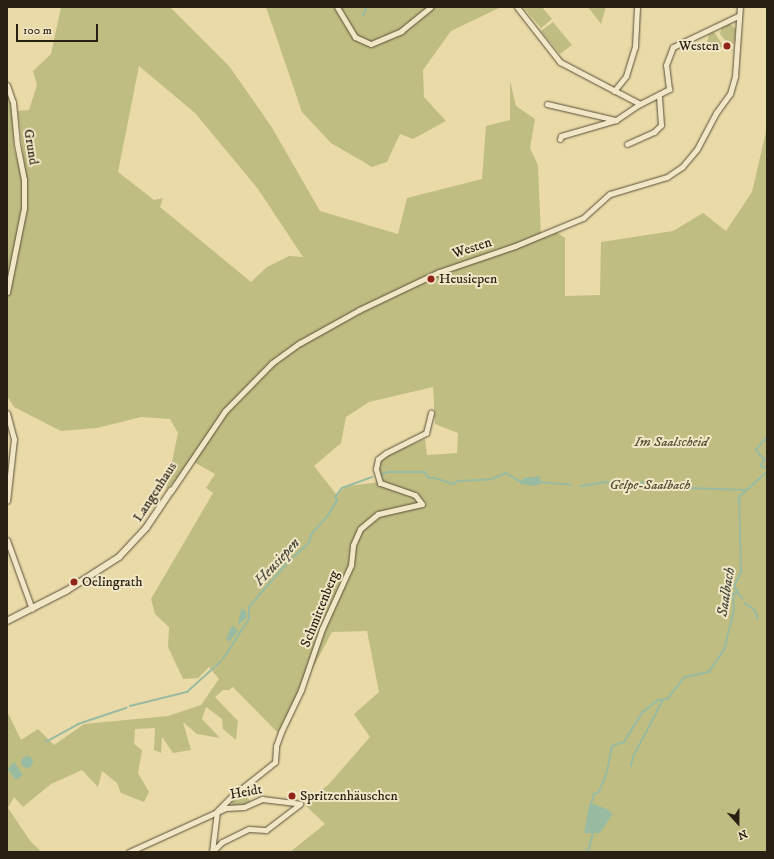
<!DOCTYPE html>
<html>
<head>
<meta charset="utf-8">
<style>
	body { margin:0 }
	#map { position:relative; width:774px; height:859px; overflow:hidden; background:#eadaa8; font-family:"IM FELL DW Pica",serif }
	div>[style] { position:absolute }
	.green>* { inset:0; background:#bfbd82 }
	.water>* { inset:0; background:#99bba2 }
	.round { border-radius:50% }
	.stream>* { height:1.5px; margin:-0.75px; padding:0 0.75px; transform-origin:0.75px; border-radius:0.75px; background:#99bba2 }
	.roads { filter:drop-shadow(0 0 1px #594e39) drop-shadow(0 0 1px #594e39) }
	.minor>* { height:5px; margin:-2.5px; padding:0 2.5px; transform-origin:2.5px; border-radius:2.5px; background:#f1e7c6 }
	.tertiary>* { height:6px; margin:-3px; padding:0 3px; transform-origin:3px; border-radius:3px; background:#f1e7c6 }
	.dots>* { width:11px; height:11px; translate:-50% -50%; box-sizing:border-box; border:2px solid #f1e7c6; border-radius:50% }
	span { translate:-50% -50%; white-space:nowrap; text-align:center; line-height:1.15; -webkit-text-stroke:4px #f1e7c6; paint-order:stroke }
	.poi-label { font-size:14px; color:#292014 }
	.right { translate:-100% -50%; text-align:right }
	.left { translate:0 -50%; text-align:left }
	.street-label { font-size:14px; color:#292014 }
	.park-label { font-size:14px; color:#564f35; font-style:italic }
	.water-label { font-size:15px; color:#4b4e3f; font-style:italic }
	.frame { position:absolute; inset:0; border:8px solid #292014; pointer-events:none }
	.north { position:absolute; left:718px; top:803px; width:40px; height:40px; -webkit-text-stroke:3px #f1e7c6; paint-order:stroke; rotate:159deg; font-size:11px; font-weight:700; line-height:16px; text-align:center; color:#292014 }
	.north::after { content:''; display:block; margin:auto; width:14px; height:18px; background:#292014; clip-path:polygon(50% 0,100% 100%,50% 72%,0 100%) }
	.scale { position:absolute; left:16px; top:24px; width:82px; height:18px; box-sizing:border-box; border:2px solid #292014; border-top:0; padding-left:5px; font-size:12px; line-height:14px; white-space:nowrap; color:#292014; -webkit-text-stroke:3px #f1e7c6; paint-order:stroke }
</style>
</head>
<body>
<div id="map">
	<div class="green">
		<div style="clip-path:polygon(evenodd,61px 7px,170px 7px,229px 66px,271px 126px,320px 211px,398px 234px,407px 198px,482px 179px,486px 126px,510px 120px,510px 81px,516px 106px,535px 119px,530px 148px,538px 165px,541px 238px,557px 232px,565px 238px,565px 296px,600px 295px,601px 242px,673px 231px,703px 213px,726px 231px,752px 192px,767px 127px,767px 852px,290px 852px,325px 824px,304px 804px,329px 784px,370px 737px,354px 714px,379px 692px,367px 631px,332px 632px,278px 733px,233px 687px,229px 690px,223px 690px,215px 697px,238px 721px,236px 740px,223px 729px,222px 719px,206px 707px,202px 719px,220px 738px,197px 734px,183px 722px,191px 750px,173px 753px,162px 737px,161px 753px,154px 750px,155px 728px,135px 729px,134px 744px,142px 750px,138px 773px,149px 792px,144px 802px,121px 793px,117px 783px,102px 771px,98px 787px,82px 770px,51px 784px,23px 807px,14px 797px,8px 808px,31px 842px,42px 852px,7px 852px,7px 711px,21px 740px,38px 729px,54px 745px,84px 724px,168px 716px,201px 705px,219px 679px,209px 667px,198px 678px,183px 679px,168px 647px,169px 627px,155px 614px,151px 599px,213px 493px,206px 488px,215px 474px,194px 462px,166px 490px,178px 433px,170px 419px,141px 417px,97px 428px,61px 431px,14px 407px,7px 396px,7px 90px,12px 111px,14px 149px,20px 169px,25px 171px,18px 111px,29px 110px,37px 85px,33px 71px,51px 54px,61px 7px,139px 66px,195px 113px,258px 189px,303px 257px,289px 256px,267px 267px,251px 282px,160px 207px,163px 198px,154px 200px,118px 172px,139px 66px,61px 7px,433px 387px,435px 424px,458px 433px,457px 453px,427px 455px,425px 439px,387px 455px,379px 462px,377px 473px,380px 482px,348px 486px,336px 494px,314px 466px,341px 443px,346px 417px,369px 402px,433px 387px)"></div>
		<div style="clip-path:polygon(266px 7px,501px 7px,451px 31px,423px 70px,424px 97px,446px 121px,413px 139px,400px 134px,387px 162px,372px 167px,331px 143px,302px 112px)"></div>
		<div style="clip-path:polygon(523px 7px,542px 7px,552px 19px,541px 28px)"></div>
		<div style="clip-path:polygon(588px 7px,606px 7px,601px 24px)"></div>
		<div style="clip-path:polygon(553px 22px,572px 45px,560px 54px,541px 31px)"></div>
		<div style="clip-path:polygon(730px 24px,736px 29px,734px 44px,725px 40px,720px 34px,722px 27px)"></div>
		<div style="clip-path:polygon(714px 32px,724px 47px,728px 46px,733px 51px,707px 43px,709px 34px)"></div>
		<div style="clip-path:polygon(241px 790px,250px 801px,248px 804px,232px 806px,231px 800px)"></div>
	</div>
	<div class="water">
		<div style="clip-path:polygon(540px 476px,541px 483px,536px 486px,520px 484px,523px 478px)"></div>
		<div style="clip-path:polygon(241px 609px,246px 611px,247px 617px,238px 625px)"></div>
		<div style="clip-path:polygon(232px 625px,238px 631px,229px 642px,226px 639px)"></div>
		<div class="round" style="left:21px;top:756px;width:12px;height:12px"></div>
		<div style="clip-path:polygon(14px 762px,23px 775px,16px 780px,8px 769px)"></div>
		<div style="clip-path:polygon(594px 804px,609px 810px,612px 815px,600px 833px,584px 833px,589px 805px)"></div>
	</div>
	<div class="stream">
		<div style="left:363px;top:16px;width:10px;rotate:-66deg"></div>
		<div style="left:767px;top:458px;width:10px;rotate:127deg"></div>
		<div style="left:761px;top:466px;width:6px;rotate:18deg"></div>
		<div style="left:764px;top:460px;width:13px;rotate:-129deg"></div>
		<div style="left:756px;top:450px;width:17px;rotate:-50deg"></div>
		<div style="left:381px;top:475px;width:8px;rotate:-23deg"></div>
		<div style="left:388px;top:472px;width:37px"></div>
		<div style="left:425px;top:472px;width:7px;rotate:56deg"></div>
		<div style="left:429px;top:478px;width:6px"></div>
		<div style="left:435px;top:478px;width:20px;rotate:18deg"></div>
		<div style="left:454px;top:484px;width:5px;rotate:-37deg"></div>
		<div style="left:458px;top:481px;width:34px;rotate:-3deg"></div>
		<div style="left:492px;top:479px;width:15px;rotate:-23deg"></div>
		<div style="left:506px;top:473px;width:17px;rotate:31deg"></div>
		<div style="left:539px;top:482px;width:32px;rotate:5deg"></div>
		<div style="left:581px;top:486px;width:24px;rotate:-9deg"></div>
		<div style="left:605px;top:482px;width:22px;rotate:8deg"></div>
		<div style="left:627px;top:485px;width:20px;rotate:-9deg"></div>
		<div style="left:647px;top:482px;width:11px;rotate:27deg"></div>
		<div style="left:657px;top:487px;width:89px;rotate:1.9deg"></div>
		<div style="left:737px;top:592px;width:8px;rotate:50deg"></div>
		<div style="left:745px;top:603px;width:12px;rotate:35deg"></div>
		<div style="left:755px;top:610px;width:9px;rotate:69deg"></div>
		<div style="left:223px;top:659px;width:48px;rotate:-57deg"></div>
		<div style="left:249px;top:619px;width:12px;rotate:-90deg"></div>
		<div style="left:249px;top:607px;width:61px;rotate:-49deg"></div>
		<div style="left:289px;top:561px;width:27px;rotate:-42deg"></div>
		<div style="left:309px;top:543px;width:8px;rotate:-76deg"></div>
		<div style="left:311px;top:535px;width:28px;rotate:-49deg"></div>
		<div style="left:329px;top:514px;width:15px;rotate:-58deg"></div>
		<div style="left:337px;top:501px;width:4px;rotate:-117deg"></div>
		<div style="left:335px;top:497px;width:11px;rotate:-52deg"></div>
		<div style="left:342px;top:488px;width:32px;rotate:-20deg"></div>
		<div style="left:216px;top:666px;width:7px;rotate:-45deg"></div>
		<div style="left:130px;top:706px;width:59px;rotate:-13.8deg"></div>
		<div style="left:187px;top:692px;width:36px;rotate:-42deg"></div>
		<div style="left:46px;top:742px;width:37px;rotate:-29deg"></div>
		<div style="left:78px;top:724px;width:51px;rotate:-18.4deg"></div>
		<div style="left:631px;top:766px;width:9px;rotate:-77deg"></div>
		<div style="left:633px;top:757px;width:64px;rotate:-62.2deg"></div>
		<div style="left:591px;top:805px;width:11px;rotate:-75deg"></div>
		<div style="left:594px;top:794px;width:5px;rotate:-22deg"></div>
		<div style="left:599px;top:792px;width:22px;rotate:-68deg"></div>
		<div style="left:607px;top:772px;width:26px;rotate:-79deg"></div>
		<div style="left:612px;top:746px;width:13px;rotate:-18deg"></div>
		<div style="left:624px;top:742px;width:36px;rotate:-58deg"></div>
		<div style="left:643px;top:712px;width:19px;rotate:-39deg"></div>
		<div style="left:658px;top:700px;width:9px;rotate:-6deg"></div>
		<div style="left:667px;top:699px;width:28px;rotate:-51deg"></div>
		<div style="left:685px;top:677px;width:25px;rotate:-12deg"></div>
		<div style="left:709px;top:672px;width:27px;rotate:-56deg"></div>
		<div style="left:724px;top:650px;width:41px;rotate:-76deg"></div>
		<div style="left:734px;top:610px;width:15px;rotate:-94deg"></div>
		<div style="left:733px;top:595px;width:6px;rotate:-45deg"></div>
		<div style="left:737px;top:591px;width:6px;rotate:-121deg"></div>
		<div style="left:734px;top:586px;width:16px;rotate:-63deg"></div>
		<div style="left:741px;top:572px;width:75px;rotate:-91.5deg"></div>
		<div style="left:739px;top:497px;width:38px;rotate:-42deg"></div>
		<div style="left:585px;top:852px;width:5px;rotate:-37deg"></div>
		<div style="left:589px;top:849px;width:16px;rotate:-76deg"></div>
	</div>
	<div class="roads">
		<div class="minor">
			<div style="left:337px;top:7px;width:35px;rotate:59deg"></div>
			<div style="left:355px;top:37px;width:17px;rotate:24deg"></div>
			<div style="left:371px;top:44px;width:33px;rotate:-23deg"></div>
			<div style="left:401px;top:31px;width:38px;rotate:-39deg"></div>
			<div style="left:517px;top:7px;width:70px;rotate:52deg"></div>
			<div style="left:560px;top:62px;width:90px;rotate:27.7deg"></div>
			<div style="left:640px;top:104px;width:33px;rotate:-27deg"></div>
			<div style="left:669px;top:89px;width:24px;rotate:-97deg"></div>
			<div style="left:666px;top:65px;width:19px;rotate:-69deg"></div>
			<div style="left:673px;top:47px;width:72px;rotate:-25.5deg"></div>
			<div style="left:7px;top:85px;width:18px;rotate:71deg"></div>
			<div style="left:13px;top:102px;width:42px;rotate:84.6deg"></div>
			<div style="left:17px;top:144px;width:36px;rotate:79deg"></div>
			<div style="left:24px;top:179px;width:29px;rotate:90deg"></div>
			<div style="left:24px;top:208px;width:86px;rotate:101.4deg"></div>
			<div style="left:614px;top:91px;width:19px;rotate:-51deg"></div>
			<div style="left:626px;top:76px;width:30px;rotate:-73deg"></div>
			<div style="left:635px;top:47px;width:40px;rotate:-87.1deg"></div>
			<div style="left:547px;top:104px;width:71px;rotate:13.1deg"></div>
			<div style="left:616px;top:120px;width:29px;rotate:-34deg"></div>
			<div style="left:560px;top:139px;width:3px;rotate:-72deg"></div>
			<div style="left:561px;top:136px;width:57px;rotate:-16.2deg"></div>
			<div style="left:627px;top:144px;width:30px;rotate:-24deg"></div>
			<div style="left:654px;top:132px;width:10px;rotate:-45deg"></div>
			<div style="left:661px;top:125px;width:30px;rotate:-94deg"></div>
			<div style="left:7px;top:413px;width:27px;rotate:75deg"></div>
			<div style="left:14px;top:439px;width:62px;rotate:96.4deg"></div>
			<div style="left:171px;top:491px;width:97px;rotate:-56deg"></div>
			<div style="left:225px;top:411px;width:67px;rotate:-45.6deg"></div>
			<div style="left:272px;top:363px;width:34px;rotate:-36deg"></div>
			<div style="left:300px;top:343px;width:68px;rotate:-29.2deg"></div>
			<div style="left:359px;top:310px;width:89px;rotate:-25.4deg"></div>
			<div style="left:439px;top:272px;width:80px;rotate:-18.9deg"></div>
			<div style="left:515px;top:246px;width:74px;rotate:-22.4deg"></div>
			<div style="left:583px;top:218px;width:36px;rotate:-42deg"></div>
			<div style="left:610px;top:194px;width:59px;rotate:-16.6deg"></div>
			<div style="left:667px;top:177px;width:18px;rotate:-34deg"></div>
			<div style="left:682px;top:167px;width:23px;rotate:-50deg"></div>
			<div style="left:697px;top:149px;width:41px;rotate:-62.2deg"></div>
			<div style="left:716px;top:113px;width:24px;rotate:-54deg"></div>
			<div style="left:730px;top:94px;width:19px;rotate:-74deg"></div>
			<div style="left:735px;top:76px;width:69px;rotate:-85.9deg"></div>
			<div style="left:7px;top:540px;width:73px;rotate:70.1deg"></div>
			<div style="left:217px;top:811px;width:20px;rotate:-45deg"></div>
			<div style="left:231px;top:797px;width:56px;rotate:-38.5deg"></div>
			<div style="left:275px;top:762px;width:16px;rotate:-86deg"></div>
			<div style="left:276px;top:746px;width:15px;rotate:-70deg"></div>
			<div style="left:281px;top:732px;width:47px;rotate:-64.5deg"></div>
			<div style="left:301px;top:690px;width:65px;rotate:-71deg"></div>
			<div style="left:322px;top:629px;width:70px;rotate:-65.6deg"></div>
			<div style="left:351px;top:565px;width:20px;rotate:-84deg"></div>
			<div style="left:353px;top:545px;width:17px;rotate:-66deg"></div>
			<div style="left:360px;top:529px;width:23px;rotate:-40deg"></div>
			<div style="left:378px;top:514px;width:45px;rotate:-12.8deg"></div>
			<div style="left:422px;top:504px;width:11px;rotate:-128deg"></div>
			<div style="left:415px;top:495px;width:37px;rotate:-161deg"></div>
			<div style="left:380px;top:483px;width:15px;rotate:-106deg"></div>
			<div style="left:376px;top:469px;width:10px;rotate:-79deg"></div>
			<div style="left:378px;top:459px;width:10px;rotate:-37deg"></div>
			<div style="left:386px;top:453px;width:45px;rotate:-26.6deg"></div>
			<div style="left:426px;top:433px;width:21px;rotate:-76deg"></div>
			<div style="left:129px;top:852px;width:107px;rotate:-24.4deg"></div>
			<div style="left:226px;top:808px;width:18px;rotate:-3deg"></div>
			<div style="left:244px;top:807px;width:20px;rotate:-24deg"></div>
			<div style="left:262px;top:799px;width:38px;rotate:7deg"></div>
			<div style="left:212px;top:852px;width:14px;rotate:-45deg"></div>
			<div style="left:222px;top:842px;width:30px;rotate:-26deg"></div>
			<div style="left:249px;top:829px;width:17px;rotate:3deg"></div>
			<div style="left:266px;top:830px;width:43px;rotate:-37.4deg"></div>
			<div style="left:212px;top:852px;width:41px;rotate:-83deg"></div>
		</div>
		<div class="tertiary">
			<div style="left:7px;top:621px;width:66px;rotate:-27deg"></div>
			<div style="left:66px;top:591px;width:63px;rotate:-32.7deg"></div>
			<div style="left:119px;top:557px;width:40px;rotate:-47deg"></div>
			<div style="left:146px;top:528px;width:45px;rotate:-56deg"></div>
		</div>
	</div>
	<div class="dots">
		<div style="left:727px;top:46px;background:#8f2418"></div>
		<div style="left:431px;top:279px;background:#8f2418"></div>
		<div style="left:74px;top:582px;background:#8f2418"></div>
		<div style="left:292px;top:796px;background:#8f2418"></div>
	</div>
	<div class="poi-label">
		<span class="right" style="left:719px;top:46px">Westen</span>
		<span class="left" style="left:439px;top:279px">Heusiepen</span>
		<span class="left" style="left:82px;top:582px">Oelingrath</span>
		<span class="left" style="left:300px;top:796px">Spritzenhäuschen</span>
	</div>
	<div class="street-label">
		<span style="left:31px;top:147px;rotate:81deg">Grund</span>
		<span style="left:472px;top:248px;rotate:-18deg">Westen</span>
		<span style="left:155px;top:492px;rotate:-57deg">Langenhaus</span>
		<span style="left:320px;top:609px;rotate:-68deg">Schmittenberg</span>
		<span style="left:246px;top:792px;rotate:-10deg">Heidt</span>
	</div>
	<div class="park-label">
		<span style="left:671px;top:442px">Im Saalscheid</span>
		<span style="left:650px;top:485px">Gelpe-Saalbach</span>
	</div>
	<div class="water-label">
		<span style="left:277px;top:562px;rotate:-47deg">Heusiepen</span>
		<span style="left:726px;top:592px;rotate:-81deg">Saalbach</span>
	</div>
	<div class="frame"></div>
	<div class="north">N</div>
	<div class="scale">100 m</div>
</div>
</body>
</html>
